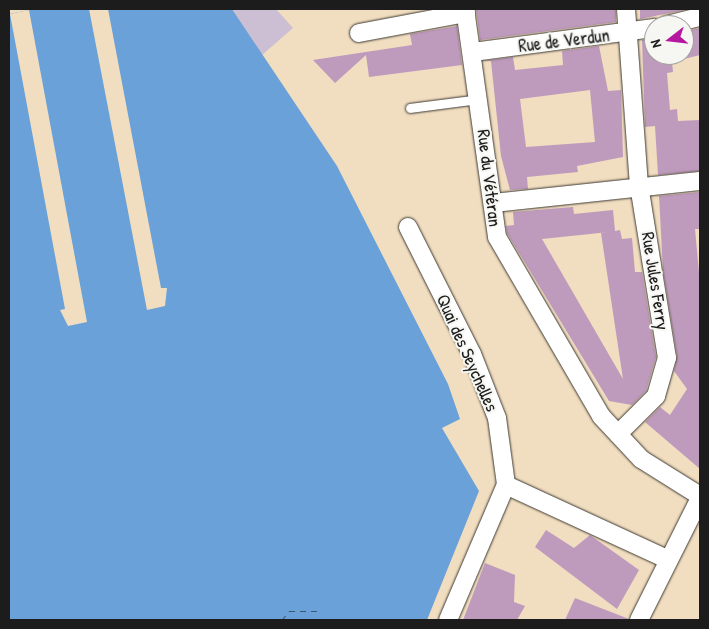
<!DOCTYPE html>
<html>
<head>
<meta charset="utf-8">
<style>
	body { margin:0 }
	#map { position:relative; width:709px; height:629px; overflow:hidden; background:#f1ddbf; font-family:"Patrick Hand",sans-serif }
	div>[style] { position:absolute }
	.industrial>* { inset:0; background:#ccbfd4 }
	.water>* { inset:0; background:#6aa1d8 }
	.pier>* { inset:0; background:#f1ddbf }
	.ferry>* { height:1px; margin-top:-0.5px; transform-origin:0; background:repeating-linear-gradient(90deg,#3f5871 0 6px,transparent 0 11px) }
	.building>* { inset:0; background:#be9abd }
	.roads { filter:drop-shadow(0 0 1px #3c3934) drop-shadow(0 0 1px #3c3934) }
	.lane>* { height:9px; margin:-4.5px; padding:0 4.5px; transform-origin:4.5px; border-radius:4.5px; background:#fff }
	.street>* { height:18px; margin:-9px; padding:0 9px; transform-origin:9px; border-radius:9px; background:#fff }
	span { translate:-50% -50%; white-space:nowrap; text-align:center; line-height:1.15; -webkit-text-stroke:4px #f6f6f2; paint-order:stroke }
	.street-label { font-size:18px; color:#1c1c1c }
	.frame { position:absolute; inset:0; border:10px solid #1c1c1c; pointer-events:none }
	.north { position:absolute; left:644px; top:15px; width:50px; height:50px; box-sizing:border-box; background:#f6f6f2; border:1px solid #9f9f9c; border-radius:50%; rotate:254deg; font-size:14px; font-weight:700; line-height:20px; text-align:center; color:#1c1c1c }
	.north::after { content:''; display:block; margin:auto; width:18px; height:22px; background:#b5179e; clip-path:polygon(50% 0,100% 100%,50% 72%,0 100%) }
</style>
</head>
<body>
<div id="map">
	<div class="industrial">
		<div style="clip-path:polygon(232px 9px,276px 9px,293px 28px,262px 55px)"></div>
	</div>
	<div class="water">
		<div style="clip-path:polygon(34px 9px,232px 9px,337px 166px,448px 384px,460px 419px,442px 428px,479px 491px,427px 620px,9px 620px,9px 14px)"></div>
	</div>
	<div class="pier">
		<div style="clip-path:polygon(89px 9px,108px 9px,161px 288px,167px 288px,165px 306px,147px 310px)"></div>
		<div style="clip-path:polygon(29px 10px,87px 322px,68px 326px,60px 310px,65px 309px,10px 14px)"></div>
	</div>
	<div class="ferry">
		<div style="left:282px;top:620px;width:11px;rotate:-52deg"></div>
		<div style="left:289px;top:611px;width:31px"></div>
	</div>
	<div class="building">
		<div style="clip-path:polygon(476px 9px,616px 9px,616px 22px,480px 40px)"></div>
		<div style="clip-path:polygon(640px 9px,689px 9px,640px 19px)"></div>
		<div style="clip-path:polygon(457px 26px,462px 65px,369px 77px,366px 55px,335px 83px,313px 60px,412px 45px,410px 34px)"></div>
		<div style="clip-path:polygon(700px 28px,700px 55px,672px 62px,673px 72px,667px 73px,670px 110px,677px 109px,678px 121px,700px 120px,700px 171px,658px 175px,655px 126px,645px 127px,642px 40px,654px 39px,654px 55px,684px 55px,684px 32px)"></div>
		<div style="clip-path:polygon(evenodd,599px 46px,608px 91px,621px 90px,623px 157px,577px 166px,578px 172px,527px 177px,528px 189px,510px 190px,501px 156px,491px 61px,483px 61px,513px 57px,515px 70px,563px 65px,562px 51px,599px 46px,590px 90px,595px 142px,526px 147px,520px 99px,590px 90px)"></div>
		<div style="clip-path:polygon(700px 192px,700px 229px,695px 229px,700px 283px,700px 469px,645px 422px,660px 407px,670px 415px,687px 389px,674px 371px,677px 356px,663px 270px,659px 196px)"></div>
		<div style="clip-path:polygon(evenodd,573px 207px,574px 214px,613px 210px,615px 231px,620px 230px,622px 239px,632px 238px,635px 272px,642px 272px,656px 357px,646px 391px,632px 405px,609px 401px,507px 233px,506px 226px,514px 225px,513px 212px,573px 207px,609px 232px,601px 233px,623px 379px,542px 239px,609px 232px)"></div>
		<div style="clip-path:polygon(546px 530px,574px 548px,590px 535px,639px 570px,617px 609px,535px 547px)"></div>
		<div style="clip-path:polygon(485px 563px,515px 575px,514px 602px,525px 606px,517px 620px,463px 620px)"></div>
		<div style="clip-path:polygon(575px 598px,629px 619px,628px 620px,565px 620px)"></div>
	</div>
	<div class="roads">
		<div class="lane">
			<div style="left:410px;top:108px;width:70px;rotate:-7.4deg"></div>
		</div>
		<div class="street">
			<div style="left:465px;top:9px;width:230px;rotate:82deg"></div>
			<div style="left:497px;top:237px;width:207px;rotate:59.8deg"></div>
			<div style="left:601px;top:416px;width:59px;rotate:47.1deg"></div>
			<div style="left:641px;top:459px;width:70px;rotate:32.1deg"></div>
			<div style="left:667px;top:25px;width:34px;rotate:-14deg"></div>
			<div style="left:359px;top:33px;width:109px;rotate:-10.6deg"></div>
			<div style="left:473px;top:52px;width:183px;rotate:-7.6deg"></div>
			<div style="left:493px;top:203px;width:208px;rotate:-6.1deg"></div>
			<div style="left:408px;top:227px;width:142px;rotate:63.3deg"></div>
			<div style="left:472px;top:354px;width:69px;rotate:68.7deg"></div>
			<div style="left:497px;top:418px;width:68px;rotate:82.3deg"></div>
			<div style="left:618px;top:434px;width:54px;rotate:-45deg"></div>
			<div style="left:656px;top:396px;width:40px;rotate:-74deg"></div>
			<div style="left:667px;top:358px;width:174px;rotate:-99.2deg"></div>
			<div style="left:639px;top:186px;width:177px;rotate:-94.2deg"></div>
			<div style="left:506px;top:485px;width:177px;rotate:24.7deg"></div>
			<div style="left:448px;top:620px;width:147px;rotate:-66.8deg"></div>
			<div style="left:639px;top:620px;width:136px;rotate:-63.4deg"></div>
		</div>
	</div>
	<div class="street-label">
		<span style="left:564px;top:41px;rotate:-7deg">Rue de Verdun</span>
		<span style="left:489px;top:178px;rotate:83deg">Rue du Vétéran</span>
		<span style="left:655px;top:281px;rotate:81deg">Rue Jules Ferry</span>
		<span style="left:467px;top:353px;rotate:66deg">Quai des Seychelles</span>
	</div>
	<div class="frame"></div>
	<div class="north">N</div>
</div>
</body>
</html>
